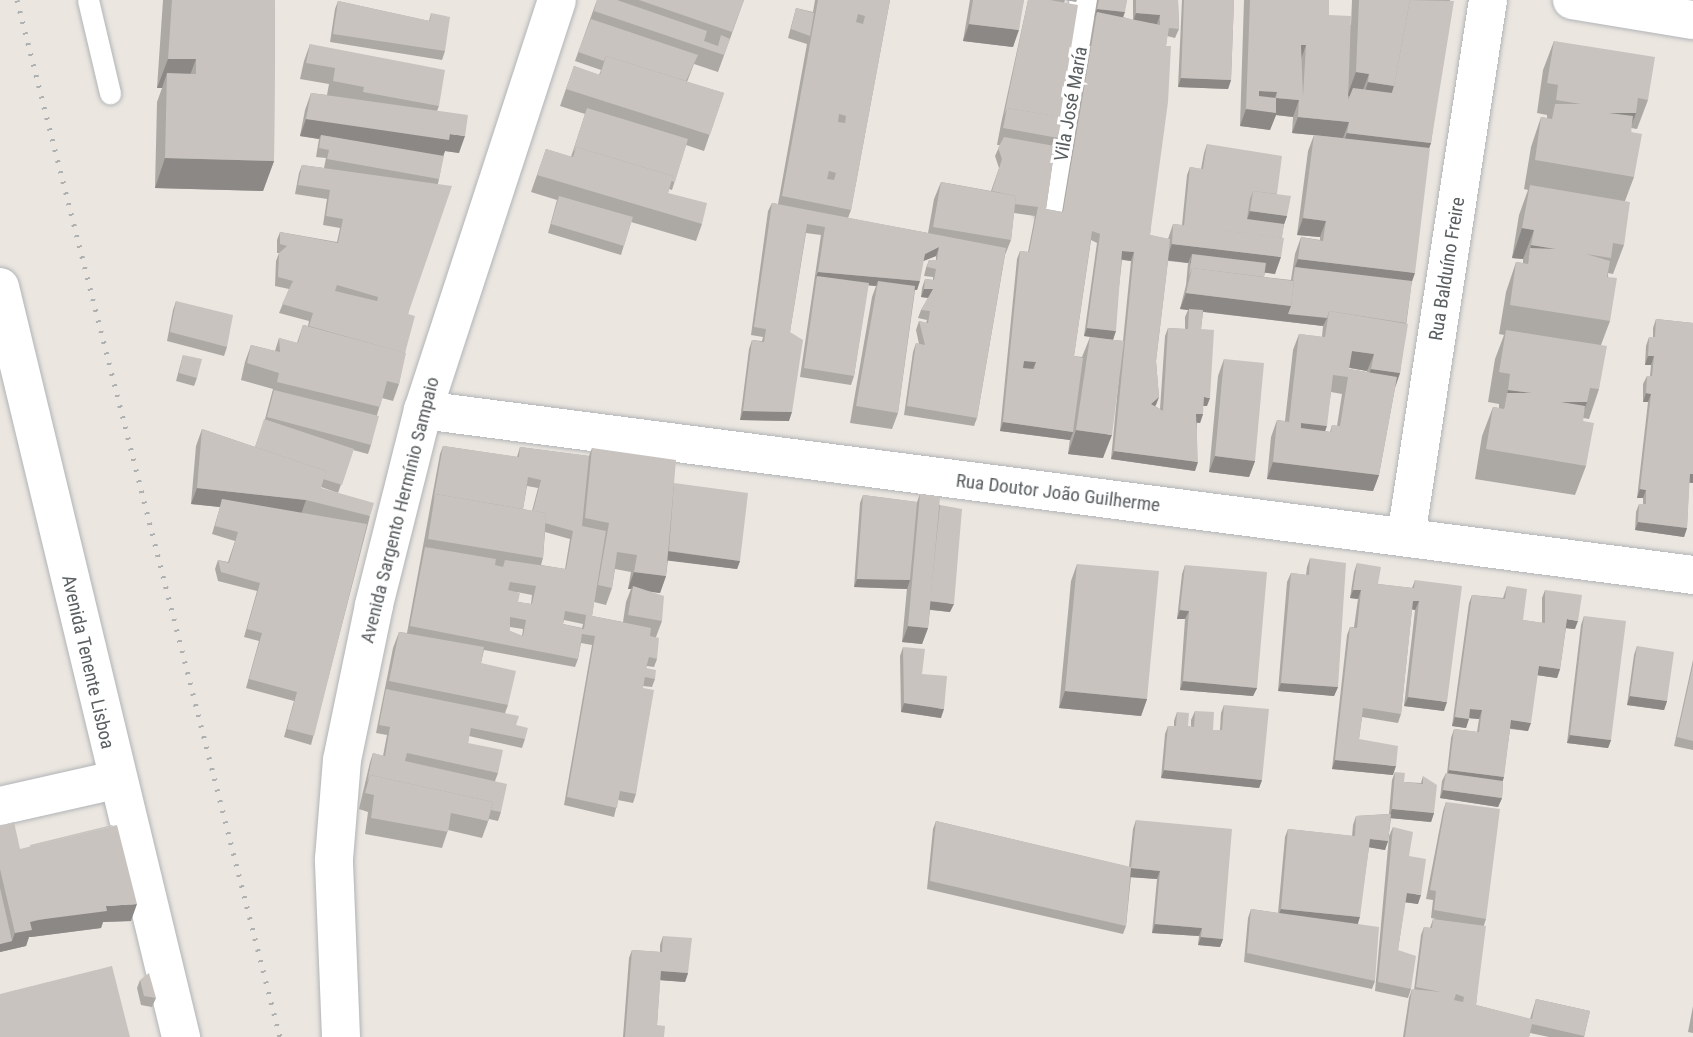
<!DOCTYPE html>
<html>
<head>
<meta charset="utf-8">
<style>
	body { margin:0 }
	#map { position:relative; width:1693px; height:1037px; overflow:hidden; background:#ebe6e0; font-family:"Roboto Condensed",sans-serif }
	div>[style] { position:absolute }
	.roads { filter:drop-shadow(0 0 2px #b1b4b7) drop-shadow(0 0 2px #b1b4b7) }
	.service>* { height:21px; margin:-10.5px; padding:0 10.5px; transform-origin:10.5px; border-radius:10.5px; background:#fff }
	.minor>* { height:38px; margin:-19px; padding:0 19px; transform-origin:19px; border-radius:19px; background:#fff }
	.rail>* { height:5px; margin-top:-2.5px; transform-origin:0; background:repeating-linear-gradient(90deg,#afb0b0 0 2px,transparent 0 11px) }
	.wall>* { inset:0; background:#aca8a4 }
	.shaded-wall>* { inset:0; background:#8c8886 }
	.building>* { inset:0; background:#c8c3bf }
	span { translate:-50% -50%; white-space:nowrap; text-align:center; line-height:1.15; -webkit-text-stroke:6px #fff; paint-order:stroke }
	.street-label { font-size:19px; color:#595e60 }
</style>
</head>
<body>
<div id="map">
	<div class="roads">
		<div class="service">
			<div style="left:88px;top:0;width:96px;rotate:76.7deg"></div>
		</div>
		<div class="minor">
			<div style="left:1572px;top:0;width:123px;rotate:9.4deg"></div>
			<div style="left:1053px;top:208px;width:211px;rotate:-80.2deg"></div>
			<div style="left:0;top:287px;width:772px;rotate:76.43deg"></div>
			<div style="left:423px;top:410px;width:1281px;rotate:7.4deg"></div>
			<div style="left:1406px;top:537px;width:543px;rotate:-81.32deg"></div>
			<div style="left:0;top:806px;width:118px;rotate:-12.7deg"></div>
			<div style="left:341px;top:1037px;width:178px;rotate:-92.3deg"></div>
			<div style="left:334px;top:859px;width:99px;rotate:-85.4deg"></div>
			<div style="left:342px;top:760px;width:158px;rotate:-78.3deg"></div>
			<div style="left:374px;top:605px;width:201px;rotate:-75.9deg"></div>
			<div style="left:423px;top:410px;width:431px;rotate:-71.9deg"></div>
		</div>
	</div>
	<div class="rail">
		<div style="left:17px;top:0;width:1070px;rotate:75.77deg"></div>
	</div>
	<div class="wall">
		<div style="clip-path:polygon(163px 0,275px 0,274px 161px,263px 191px,155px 188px,157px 102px,162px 88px,157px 88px)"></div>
		<div style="clip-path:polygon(597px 0,744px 0,718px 72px,694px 64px,687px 82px,724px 93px,704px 151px,686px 145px,672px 190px,669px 189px,668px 193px,702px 224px,696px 241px,631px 222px,621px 255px,548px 233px,557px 200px,531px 192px,546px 149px,571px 157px,585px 114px,560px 106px,574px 66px,599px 75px,601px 70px,575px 61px)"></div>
		<div style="clip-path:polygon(evenodd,815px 0,890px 0,851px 210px,848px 218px,928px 233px,934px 199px,941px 182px,991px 191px,999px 168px,995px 156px,1000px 145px,997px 145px,1001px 124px,1028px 0,1077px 0,1076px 2px,1065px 0,1064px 3px,1060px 117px,1058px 138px,1055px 146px,1046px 209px,1062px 212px,1097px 0,1127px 0,1123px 17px,1133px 20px,1133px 0,1178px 0,1179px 29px,1175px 38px,1167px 36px,1166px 46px,1150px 235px,1168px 239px,1173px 224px,1182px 225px,1187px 175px,1190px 167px,1201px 169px,1204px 153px,1207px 144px,1277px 194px,1287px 216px,1284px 224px,1275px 274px,1265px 272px,1264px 277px,1291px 280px,1295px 254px,1301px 237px,1320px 240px,1320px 237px,1297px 235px,1308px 151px,1314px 135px,1292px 133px,1293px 117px,1276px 115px,1270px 130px,1240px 126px,1244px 0,1329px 0,1329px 15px,1351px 25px,1352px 0,1450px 0,1431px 143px,1429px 148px,1400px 373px,1395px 388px,1379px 475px,1373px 491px,1267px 479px,1271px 437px,1277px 420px,1285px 421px,1293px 350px,1299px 334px,1322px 337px,1323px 326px,1203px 312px,1201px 329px,1207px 406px,1203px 406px,1203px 414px,1200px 423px,1197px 423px,1195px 471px,1111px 459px,1119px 376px,1103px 458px,1068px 454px,1070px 439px,1070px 440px,1000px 431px,1017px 259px,1020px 251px,1028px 252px,1035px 216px,1014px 213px,1011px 240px,1005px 255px,977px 418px,974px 426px,904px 415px,913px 352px,916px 343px,919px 344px,916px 330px,919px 321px,926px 323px,927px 320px,918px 318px,921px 310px,928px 298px,921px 297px,922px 288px,925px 279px,933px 280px,933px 277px,924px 276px,926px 268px,929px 260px,936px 260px,936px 256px,923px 261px,917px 290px,915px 290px,898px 413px,892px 429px,850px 423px,872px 297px,876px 286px,868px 285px,854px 376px,851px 385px,800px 377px,821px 235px,806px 233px,790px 332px,789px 421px,740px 420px,749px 349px,752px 340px,762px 341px,763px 337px,751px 335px,768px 211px,772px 203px,778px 204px,807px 44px,788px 38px,796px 8px,813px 12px,815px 0,1091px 240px,1097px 243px,1084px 336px,1113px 340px,1122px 260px,1131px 261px,1123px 341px,1090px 337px,1082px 357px,1074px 356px,1091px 240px,815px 0,1168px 261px,1188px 263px,1186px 285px,1180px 309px,1188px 310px,1185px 317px,1185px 329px,1168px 328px,1165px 336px,1160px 409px,1155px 406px,1159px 397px,1156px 361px,1168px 261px,815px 0,1349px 368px,1367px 371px,1367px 372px,1349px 369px,1349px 368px,815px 0,1331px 392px,1342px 394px,1337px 426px,1332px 425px,1330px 432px,1325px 431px,1331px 392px)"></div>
		<div style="clip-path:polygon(970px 0,1024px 0,1013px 47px,963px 41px)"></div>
		<div style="clip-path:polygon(1182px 0,1234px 0,1231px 80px,1228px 89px,1178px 87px)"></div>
		<div style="clip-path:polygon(338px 1px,429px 21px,431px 13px,445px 51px,442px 60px,330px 42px,335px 9px)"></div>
		<div style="clip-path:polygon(1554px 41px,1648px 100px,1637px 129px,1631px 128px,1634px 177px,1625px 201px,1624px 245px,1613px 274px,1608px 273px,1610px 321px,1601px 345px,1599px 389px,1589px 419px,1583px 418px,1586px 466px,1575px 495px,1475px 479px,1482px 436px,1493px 407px,1499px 408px,1499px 404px,1488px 402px,1495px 359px,1504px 335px,1499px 334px,1506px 292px,1516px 262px,1523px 263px,1523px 259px,1512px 258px,1519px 215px,1528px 190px,1524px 189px,1531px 147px,1541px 117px,1547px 118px,1547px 115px,1537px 113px,1543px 70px)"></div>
		<div style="clip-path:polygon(310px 44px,439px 106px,437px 111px,459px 153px,445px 151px,443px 156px,439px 179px,408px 314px,405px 353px,399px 384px,393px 401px,382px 398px,377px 415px,371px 445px,368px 454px,353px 450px,338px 493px,321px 487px,321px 488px,370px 516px,311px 745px,284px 737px,294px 701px,246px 688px,259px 641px,244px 637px,257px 591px,218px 581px,215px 569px,218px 560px,228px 562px,235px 541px,212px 534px,220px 507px,191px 504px,196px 446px,202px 429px,255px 447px,265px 419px,273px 389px,241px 380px,245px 362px,251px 345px,275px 351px,279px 338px,297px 343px,303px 325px,308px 326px,309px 321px,279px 313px,289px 289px,275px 286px,276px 261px,279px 253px,277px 253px,277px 240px,280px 232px,337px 242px,340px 228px,323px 225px,327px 199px,295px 194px,299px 173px,302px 165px,324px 168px,326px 158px,316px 157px,319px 139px,300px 136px,305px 110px,311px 93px,327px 95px,329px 84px,300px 79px,304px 61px)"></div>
		<div style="clip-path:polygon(176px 301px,227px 347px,224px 356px,167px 341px,173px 310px)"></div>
		<div style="clip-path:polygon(1656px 319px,1693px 323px,1693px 483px,1689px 483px,1687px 528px,1684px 537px,1635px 530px,1636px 512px,1639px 504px,1643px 504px,1643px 498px,1637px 498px,1648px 402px,1643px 402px,1643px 384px,1647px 376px,1650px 376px,1651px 365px,1645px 365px,1646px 346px,1649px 337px,1653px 337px,1653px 328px)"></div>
		<div style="clip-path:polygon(183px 355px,197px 378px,194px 386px,176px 381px)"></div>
		<div style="clip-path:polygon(1224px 359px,1255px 461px,1249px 477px,1209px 472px,1218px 376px)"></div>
		<div style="clip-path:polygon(evenodd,443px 446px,517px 457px,520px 447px,589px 456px,592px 448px,674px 483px,740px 561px,737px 569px,668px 560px,666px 576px,660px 593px,652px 592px,662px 621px,656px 637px,657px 659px,654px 667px,647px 666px,646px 668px,655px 679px,652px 687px,643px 686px,636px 794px,633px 803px,618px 800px,614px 817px,564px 805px,592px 645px,581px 643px,578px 659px,575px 667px,484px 650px,481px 663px,508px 705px,505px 713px,516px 725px,525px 739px,522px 748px,469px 736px,468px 743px,498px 773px,495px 781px,501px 812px,498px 821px,489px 819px,482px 838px,448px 830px,442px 848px,365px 834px,368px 812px,359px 809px,370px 762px,373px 753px,383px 756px,387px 735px,376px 733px,393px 648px,399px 632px,407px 633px,440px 454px,443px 446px,527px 486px,538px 488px,532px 511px,523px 509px,527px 486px,443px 446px,545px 532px,570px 539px,565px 569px,541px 565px,543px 558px,545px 532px,443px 446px,615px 569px,631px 572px,628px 589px,631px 589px,626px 602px,623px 622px,592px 616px,594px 602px,606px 605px,612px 588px,615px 569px,443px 446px,517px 592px,532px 595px,531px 604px,518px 602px,517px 592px,443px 446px,564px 620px,583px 624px,582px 628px,563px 624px,564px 620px,443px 446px,510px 627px,523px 629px,522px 636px,510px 631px,510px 627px)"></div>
		<div style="clip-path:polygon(920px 494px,940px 505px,950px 612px,930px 610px,928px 628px,922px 644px,902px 642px,907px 588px,907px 589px,854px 587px,860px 503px,863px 495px,917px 502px)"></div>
		<div style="clip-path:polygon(1310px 558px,1338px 687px,1334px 696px,1278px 691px,1287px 582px,1291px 573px,1306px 575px,1307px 567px)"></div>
		<div style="clip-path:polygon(1357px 563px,1378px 584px,1412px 588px,1415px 580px,1444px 711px,1404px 706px,1415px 610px,1412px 609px,1401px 714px,1398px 723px,1362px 717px,1359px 739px,1393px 775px,1332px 769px,1347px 635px,1350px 627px,1354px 627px,1358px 599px,1350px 598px,1354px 572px)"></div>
		<div style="clip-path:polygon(1077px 564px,1147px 699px,1141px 716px,1059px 708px,1071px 581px)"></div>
		<div style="clip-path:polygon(1185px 565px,1257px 688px,1253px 696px,1180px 690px,1185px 619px,1177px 619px,1182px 574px)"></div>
		<div style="clip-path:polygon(1507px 586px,1523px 620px,1542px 623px,1542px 598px,1545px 590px,1575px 629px,1566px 628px,1560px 669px,1557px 678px,1537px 675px,1528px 731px,1510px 729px,1503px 781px,1502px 798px,1498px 807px,1440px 798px,1442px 781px,1446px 773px,1447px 773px,1451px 738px,1454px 729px,1477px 732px,1479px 719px,1469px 718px,1466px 728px,1452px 726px,1469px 603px,1472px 595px,1503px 598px)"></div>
		<div style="clip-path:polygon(1584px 616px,1611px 740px,1608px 748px,1567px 743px,1581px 625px)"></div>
		<div style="clip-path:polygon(1637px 646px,1667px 701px,1664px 710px,1627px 705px,1634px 655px)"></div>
		<div style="clip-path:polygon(903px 647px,922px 674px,941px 718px,901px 712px,900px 656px)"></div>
		<div style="clip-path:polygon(1693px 660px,1693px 750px,1674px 746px)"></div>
		<div style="clip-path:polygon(1224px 705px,1262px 780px,1259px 788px,1161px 778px,1165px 734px,1168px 726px,1174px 726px,1174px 721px,1177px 712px,1188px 726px,1191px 727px,1191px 720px,1195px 711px,1213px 730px,1220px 730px,1221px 713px)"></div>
		<div style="clip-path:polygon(1395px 772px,1404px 782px,1421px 783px,1423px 776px,1434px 813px,1431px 822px,1391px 818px,1388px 841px,1385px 850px,1369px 847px,1358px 924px,1375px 981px,1372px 989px,1244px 962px,1248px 918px,1251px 909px,1278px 913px,1285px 837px,1288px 829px,1352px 836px,1353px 825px,1356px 816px,1389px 814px,1392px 780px)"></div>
		<div style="clip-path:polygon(1446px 802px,1486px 919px,1484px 925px,1476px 1005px,1530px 1019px,1536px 999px,1590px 1011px,1584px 1037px,1549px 1037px,1530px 1033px,1529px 1037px,1403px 1037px,1409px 998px,1412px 989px,1414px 990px,1421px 935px,1424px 927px,1430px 928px,1433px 919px,1436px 919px,1431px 918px,1433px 900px,1426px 899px,1443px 811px)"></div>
		<div style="clip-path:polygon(1136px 820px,1223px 939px,1220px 947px,1198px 945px,1199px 936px,1152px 933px,1157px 879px,1131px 877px,1126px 926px,1123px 934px,927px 889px,933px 829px,936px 821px,1129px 867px,1133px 829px)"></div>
		<div style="clip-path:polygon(0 826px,20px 849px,131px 921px,103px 922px,101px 928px,31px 937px,29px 937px,26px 946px,0 952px)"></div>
		<div style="clip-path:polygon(1393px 827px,1409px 856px,1418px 904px,1405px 902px,1398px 950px,1411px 989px,1408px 998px,1375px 991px,1389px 836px)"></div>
		<div style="clip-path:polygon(663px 936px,688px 973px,685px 982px,660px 980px,657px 1025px,664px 1037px,623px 1037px,629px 958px,632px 950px,660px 952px,660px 945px)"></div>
		<div style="clip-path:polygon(140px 980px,156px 998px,152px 1007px,141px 1005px,137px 988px)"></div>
		<div style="clip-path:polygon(1693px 1006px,1693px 1033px,1688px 1032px)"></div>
	</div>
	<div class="shaded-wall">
		<div style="clip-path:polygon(1097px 9px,1125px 12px,1122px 20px,1097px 12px,1094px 18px)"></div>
		<div style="clip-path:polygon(1136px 13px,1160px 15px,1157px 24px,1133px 22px)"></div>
		<div style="clip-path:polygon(969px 24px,1019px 30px,1013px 47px,963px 41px)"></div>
		<div style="clip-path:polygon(1301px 45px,1306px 45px,1300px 62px)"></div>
		<div style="clip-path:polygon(168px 59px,196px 59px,185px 89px,167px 73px,162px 88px,157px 88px)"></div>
		<div style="clip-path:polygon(1356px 72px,1369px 74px,1360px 98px,1347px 96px)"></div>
		<div style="clip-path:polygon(1181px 78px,1231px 80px,1228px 89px,1178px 87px)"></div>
		<div style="clip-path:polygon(1368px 82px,1394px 86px,1386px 109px,1360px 106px)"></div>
		<div style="clip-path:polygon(1259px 91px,1277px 92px,1271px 109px,1253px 107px)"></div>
		<div style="clip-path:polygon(1276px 98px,1299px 100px,1293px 117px,1276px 115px,1270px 130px,1240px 126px,1246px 109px)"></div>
		<div style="clip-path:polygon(1609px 113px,1636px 113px,1625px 143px)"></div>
		<div style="clip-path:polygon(1298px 117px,1349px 122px,1343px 138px,1292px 133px)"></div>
		<div style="clip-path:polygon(306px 119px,450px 134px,465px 136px,459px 153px,445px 151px,443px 157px,321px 135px,319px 139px,300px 136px)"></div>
		<div style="clip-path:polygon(1347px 133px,1431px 143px,1425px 159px,1341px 149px)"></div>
		<div style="clip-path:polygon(165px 158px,274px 161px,263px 191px,155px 188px)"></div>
		<div style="clip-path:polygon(1250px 211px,1287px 216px,1281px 233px,1244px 228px)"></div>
		<div style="clip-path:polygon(1303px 218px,1326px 221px,1320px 237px,1297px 235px)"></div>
		<div style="clip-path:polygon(1522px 228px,1534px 230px,1523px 259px,1512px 258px)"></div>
		<div style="clip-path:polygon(1172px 244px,1281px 257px,1275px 274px,1190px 263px,1192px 254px,1188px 263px,1166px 260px)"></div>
		<div style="clip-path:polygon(1531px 245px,1556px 249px,1528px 264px)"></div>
		<div style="clip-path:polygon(939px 247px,936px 256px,921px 262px,925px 254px)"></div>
		<div style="clip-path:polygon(1122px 251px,1134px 252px,1131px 261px,1119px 259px)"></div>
		<div style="clip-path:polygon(1298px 259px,1415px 273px,1409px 290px,1295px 267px)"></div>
		<div style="clip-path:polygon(818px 272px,920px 281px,917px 290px,877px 286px,878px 281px,876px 286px,817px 281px,817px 276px,815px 280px)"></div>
		<div style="clip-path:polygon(924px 289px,933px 289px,930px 298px,921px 297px)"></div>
		<div style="clip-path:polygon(1186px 293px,1291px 306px,1327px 318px,1323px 326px,1180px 309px)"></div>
		<div style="clip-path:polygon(1087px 328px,1116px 331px,1113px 340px,1084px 336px)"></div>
		<div style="clip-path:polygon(1352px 351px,1374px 354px,1367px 371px,1346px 367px)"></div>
		<div style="clip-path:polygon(1648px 356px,1654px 356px,1651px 365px,1645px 365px)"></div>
		<div style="clip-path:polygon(1024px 361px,1036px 362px,1032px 371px,1021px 370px)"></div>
		<div style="clip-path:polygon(1371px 369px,1400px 373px,1394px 390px,1365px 386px)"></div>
		<div style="clip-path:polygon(1508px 390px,1532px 393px,1504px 409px)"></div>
		<div style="clip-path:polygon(1646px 393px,1651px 394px,1648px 402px,1643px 402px)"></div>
		<div style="clip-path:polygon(1159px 397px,1156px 405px,1148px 413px,1151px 404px)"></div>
		<div style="clip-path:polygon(1204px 397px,1210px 398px,1207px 406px,1201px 406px)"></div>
		<div style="clip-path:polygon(1561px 402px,1587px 402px,1576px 432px)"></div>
		<div style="clip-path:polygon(743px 411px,792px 412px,789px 421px,740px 420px)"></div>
		<div style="clip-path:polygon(1196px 414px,1203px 414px,1200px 423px,1193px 422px)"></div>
		<div style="clip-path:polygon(1003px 422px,1073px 432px,1070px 440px,1000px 431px)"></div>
		<div style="clip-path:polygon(1301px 423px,1327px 426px,1321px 442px,1295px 440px)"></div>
		<div style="clip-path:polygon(1076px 430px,1112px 435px,1103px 458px,1068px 454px)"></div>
		<div style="clip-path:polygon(1114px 451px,1198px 462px,1195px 471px,1111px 459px)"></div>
		<div style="clip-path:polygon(1215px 456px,1255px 461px,1249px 477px,1209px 472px)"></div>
		<div style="clip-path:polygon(1273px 462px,1379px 475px,1373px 491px,1267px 479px)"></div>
		<div style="clip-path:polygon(1690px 474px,1693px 474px,1693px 483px,1687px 482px)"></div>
		<div style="clip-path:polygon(197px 488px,306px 500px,300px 517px,222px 499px,220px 507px,191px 504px)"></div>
		<div style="clip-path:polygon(1640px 489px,1646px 490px,1643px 498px,1637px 498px)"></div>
		<div style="clip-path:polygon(1638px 522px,1687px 528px,1684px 537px,1635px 530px)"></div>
		<div style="clip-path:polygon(666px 551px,740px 561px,737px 569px,663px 560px)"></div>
		<div style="clip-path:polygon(634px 572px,666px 576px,660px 593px,632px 589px,633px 586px,631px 589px,628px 589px)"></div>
		<div style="clip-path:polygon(857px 579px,910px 580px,907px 589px,854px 587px)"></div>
		<div style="clip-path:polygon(1353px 590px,1361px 590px,1358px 599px,1350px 598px)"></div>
		<div style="clip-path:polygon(928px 601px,954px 604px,950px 612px,925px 609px)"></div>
		<div style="clip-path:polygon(1413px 601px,1419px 601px,1415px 610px,1410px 609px)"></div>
		<div style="clip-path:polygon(1180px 610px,1189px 611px,1185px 619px,1177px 619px)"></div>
		<div style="clip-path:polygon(1567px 619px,1578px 621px,1575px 629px,1564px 628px)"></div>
		<div style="clip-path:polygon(908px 626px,928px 628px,922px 644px,902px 642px)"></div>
		<div style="clip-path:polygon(1539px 666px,1560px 669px,1557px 678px,1536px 675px)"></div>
		<div style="clip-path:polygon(1183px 681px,1257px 688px,1253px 696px,1180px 690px)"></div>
		<div style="clip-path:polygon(1281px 683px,1338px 687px,1334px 696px,1278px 691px)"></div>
		<div style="clip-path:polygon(1065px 691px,1147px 699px,1141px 716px,1059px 708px)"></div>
		<div style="clip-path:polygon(1630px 696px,1667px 701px,1664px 710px,1627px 705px)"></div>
		<div style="clip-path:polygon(1408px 697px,1447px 702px,1444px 711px,1404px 706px)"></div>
		<div style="clip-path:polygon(904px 703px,944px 709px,941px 718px,901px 712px)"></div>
		<div style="clip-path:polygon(1470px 709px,1482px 710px,1479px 719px,1467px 718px)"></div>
		<div style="clip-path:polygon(1455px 717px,1469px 719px,1466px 728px,1452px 726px)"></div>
		<div style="clip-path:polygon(1511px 720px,1531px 723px,1528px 731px,1508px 728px)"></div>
		<div style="clip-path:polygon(1570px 735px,1611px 740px,1608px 748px,1567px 743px)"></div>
		<div style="clip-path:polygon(1335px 760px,1396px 766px,1393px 775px,1332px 769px)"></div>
		<div style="clip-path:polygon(1164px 770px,1262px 780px,1259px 788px,1161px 778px)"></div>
		<div style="clip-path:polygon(1449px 770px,1504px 777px,1501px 785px,1446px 778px)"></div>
		<div style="clip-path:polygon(1443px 790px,1502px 798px,1498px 807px,1440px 798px)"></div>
		<div style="clip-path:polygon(1392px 809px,1434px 813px,1431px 822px,1389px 818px)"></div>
		<div style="clip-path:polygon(1370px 839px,1388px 841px,1385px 850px,1367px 847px)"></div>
		<div style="clip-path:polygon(1131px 868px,1160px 871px,1157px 879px,1128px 877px)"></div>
		<div style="clip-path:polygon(1407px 893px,1421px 895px,1418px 904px,1403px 902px)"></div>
		<div style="clip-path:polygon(137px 904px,131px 921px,103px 922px,101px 928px,31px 937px,29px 937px,26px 946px,0 952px,0 944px,12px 941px,15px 933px,30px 922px,106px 906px)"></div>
		<div style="clip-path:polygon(1281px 909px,1360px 917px,1357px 926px,1278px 917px)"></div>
		<div style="clip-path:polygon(1155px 924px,1202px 928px,1199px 936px,1152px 933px)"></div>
		<div style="clip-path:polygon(1201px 937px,1223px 939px,1220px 947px,1198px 945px)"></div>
		<div style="clip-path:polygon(661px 971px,688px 973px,685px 982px,658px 980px)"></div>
	</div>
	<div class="building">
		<div style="clip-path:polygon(172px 0,275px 0,274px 161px,165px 158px,167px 73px,196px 74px,196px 59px,168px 59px)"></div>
		<div style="clip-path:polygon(597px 0,617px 0,707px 31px,704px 41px,718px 46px,721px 35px,730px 39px,724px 55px,594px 11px)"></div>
		<div style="clip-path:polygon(639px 0,744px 0,732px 32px)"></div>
		<div style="clip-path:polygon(evenodd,818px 0,890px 0,851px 210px,782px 196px,818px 0,858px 14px,865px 16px,863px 24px,856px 22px,858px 14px,818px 0,839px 114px,846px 116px,845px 123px,838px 122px,839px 114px,818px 0,829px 171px,836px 173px,834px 180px,827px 179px,829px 171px)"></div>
		<div style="clip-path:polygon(973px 0,1024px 0,1019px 30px,969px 24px)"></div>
		<div style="clip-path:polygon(1028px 0,1050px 0,1078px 5px,1060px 117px,1007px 108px,1004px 116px)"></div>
		<div style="clip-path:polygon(1099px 0,1127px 0,1125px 12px,1097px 9px)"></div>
		<div style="clip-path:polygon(evenodd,1136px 0,1178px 0,1179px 29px,1169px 28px,1166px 46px,1171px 46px,1168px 102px,1150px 235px,1170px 239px,1169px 252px,1156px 361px,1159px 397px,1151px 404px,1163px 411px,1168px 328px,1188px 329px,1189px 309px,1203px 310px,1201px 329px,1214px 330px,1210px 398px,1204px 397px,1203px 414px,1196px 414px,1198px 462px,1114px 451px,1134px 252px,1122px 251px,1116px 331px,1087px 328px,1100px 234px,1092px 231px,1074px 356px,1083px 358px,1073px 432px,1003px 422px,1020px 251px,1029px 252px,1038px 207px,1015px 204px,1016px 196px,992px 191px,1002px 159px,998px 148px,1004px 137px,1055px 146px,1046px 209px,1063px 212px,1097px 12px,1160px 25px,1160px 15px,1136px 13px,1136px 0,1024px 361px,1036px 362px,1034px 369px,1023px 368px,1024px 361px)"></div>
		<div style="clip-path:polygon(1184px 0,1234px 0,1231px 80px,1181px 78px)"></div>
		<div style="clip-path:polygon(evenodd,1250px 0,1329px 0,1329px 15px,1351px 16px,1348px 100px,1353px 88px,1392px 93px,1394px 86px,1410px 0,1454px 1px,1431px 143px,1347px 133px,1349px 122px,1298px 117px,1299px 100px,1276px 98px,1276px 113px,1246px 109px,1250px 0,1301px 45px,1306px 45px,1303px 96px,1301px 45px,1250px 0,1259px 91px,1277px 92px,1276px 98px,1259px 96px,1259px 91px)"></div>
		<div style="clip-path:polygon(1359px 0,1410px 0,1394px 86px,1368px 82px,1369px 74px,1356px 72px)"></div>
		<div style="clip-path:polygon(338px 1px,430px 21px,431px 13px,450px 17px,445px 51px,333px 34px)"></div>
		<div style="clip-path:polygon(796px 8px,814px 13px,810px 36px,791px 29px)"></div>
		<div style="clip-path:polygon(591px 19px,698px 55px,686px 81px,606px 56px,604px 61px,578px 52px)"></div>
		<div style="clip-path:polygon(1554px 41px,1655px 57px,1648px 100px,1638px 98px,1636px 113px,1609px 113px,1633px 116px,1631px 132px,1642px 134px,1634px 177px,1535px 160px,1541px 117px,1552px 119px,1555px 104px,1581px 104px,1556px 100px,1558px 85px,1547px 83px)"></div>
		<div style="clip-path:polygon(310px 44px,445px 70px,439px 106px,363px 92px,364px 87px,333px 81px,335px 68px,306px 63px)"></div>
		<div style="clip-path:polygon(606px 56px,724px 93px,710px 135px,566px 89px,574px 66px,600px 75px)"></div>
		<div style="clip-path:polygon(311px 93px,468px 115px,465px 136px,450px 134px,449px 140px,306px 119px)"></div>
		<div style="clip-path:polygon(587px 108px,688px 139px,675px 182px,671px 181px,673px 176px,576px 147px,574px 151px,573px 151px)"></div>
		<div style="clip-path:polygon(1007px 108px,1062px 117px,1058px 138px,1003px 128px)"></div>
		<div style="clip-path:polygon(321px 135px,444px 156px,439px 179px,327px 159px,329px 150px,319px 148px)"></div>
		<div style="clip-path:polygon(1314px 135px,1430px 148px,1415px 273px,1298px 259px,1301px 237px,1323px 241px,1326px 221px,1303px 218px)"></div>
		<div style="clip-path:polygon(1207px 144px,1282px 156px,1277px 194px,1253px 191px,1250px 199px,1247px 219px,1284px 224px,1282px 238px,1184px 226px,1190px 167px,1203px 169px)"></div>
		<div style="clip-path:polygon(576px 147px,673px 176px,668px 193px,707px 203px,702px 224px,537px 175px,546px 149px,573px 157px)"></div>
		<div style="clip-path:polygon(evenodd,302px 165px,452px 186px,408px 314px,415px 316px,405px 353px,309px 326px,313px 313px,282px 304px,293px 281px,278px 277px,279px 253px,287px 246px,280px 244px,280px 232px,338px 243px,343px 219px,326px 216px,330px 190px,298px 185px,302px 165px,337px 285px,378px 297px,377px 301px,335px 291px,337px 285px)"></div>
		<div style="clip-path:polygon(941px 182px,1016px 196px,1011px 240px,933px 227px)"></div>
		<div style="clip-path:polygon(1530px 185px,1630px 202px,1624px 245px,1613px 243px,1611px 258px,1586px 254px,1610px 261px,1607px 277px,1617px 278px,1610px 321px,1510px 305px,1516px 262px,1528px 264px,1530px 248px,1556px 249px,1531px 245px,1534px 230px,1522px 228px)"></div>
		<div style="clip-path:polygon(1253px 191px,1291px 196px,1287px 216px,1250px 211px)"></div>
		<div style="clip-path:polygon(559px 196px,633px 217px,624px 246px,551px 224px)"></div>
		<div style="clip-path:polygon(772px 203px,1006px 248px,977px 418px,907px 406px,916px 343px,925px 345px,919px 321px,928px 323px,930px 311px,921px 310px,933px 289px,924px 289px,925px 279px,934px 280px,936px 269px,927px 267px,929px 260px,937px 260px,939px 247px,925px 254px,920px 281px,818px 272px,825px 227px,807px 224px,790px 332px,803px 340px,792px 412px,743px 411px,752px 340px,764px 342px,766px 329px,754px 327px)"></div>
		<div style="clip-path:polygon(1173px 224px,1284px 238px,1281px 257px,1172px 244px)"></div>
		<div style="clip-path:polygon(1192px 254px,1266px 263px,1264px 277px,1192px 268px,1189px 276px)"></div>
		<div style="clip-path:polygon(1295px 267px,1412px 281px,1406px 323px,1329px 311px,1327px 318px,1288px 314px,1291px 306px,1294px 281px,1293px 280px)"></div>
		<div style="clip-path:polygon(1192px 268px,1294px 281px,1291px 306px,1186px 293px)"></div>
		<div style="clip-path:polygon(817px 276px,869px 283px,854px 376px,804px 368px)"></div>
		<div style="clip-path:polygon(878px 281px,915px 286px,898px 413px,856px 406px)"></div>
		<div style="clip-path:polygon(176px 301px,233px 315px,227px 347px,170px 332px)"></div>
		<div style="clip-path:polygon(evenodd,1329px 311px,1408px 324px,1400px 373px,1371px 369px,1374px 354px,1352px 351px,1349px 369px,1397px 377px,1379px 475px,1273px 462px,1277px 420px,1289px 422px,1299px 334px,1325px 337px,1329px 311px,1333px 375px,1348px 377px,1340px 426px,1332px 425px,1331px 432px,1301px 428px,1301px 423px,1327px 426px,1333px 375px)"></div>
		<div style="clip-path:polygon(1656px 319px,1693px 323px,1693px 474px,1690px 474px,1687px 528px,1638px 522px,1639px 504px,1646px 504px,1646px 490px,1640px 489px,1651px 394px,1646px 393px,1647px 376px,1652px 376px,1654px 356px,1648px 356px,1649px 337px,1655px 337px)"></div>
		<div style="clip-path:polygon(303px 325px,406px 353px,399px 384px,387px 381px,380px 407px,277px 382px,279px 373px,247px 363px,251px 345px,280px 352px,279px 338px,298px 343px)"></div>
		<div style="clip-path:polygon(1506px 330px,1607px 346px,1599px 389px,1590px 388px,1587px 402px,1561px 402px,1585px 406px,1583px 421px,1594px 423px,1586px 466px,1486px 449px,1493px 407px,1504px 409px,1507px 393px,1532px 393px,1508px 390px,1510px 374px,1499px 372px)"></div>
		<div style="clip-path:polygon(1090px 337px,1124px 341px,1112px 435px,1076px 430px)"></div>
		<div style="clip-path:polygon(183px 355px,202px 359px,197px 378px,179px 373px)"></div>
		<div style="clip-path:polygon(1224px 359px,1264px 363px,1255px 461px,1215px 456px)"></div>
		<div style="clip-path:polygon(274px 390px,379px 416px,371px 445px,267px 417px)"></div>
		<div style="clip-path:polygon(264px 419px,354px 449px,342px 485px,323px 479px,326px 471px,255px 447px)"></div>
		<div style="clip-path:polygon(202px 429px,326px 471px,321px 488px,374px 503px,370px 516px,306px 500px,197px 488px)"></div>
		<div style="clip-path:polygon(evenodd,443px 446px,519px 457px,520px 447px,589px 456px,582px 526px,606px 531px,592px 616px,651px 628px,650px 636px,659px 638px,657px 659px,649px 657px,646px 668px,656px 670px,655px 679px,645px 677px,643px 688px,654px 690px,636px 794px,620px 791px,617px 808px,567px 797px,595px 636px,582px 634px,578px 659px,410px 626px,425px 547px,496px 559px,495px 565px,503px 567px,505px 560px,566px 569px,573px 531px,545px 523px,546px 513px,533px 511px,541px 480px,528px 477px,523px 509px,435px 494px,433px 502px,443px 446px,510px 582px,536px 586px,532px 604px,518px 602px,520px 593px,508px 590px,510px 582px,443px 446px,565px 611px,586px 615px,584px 629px,563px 624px,565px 611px,443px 446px,510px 617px,526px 620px,523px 636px,510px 631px,510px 617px)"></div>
		<div style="clip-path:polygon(592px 448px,676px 460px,666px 576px,634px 572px,637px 555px,617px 552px,612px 588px,598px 585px,609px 523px,585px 518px)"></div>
		<div style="clip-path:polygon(674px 483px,748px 493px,740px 561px,669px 551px)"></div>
		<div style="clip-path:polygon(435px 494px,546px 513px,543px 558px,428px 539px)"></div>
		<div style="clip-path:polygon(920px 494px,940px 497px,928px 628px,908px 626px)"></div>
		<div style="clip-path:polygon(863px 495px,917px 502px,910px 580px,857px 579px)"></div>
		<div style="clip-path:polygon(222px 499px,367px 524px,314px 736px,287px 729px,297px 692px,249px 679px,262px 633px,247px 629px,260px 583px,221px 572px,218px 560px,229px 563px,238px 532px,215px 526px)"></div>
		<div style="clip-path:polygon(940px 505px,962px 509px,954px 604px,930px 601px)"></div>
		<div style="clip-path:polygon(1310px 558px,1346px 563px,1338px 687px,1281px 683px,1291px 573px,1309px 575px)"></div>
		<div style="clip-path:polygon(1357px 563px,1381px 567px,1378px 584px,1414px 588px,1415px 580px,1462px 586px,1447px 702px,1408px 697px,1419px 601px,1413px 601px,1401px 714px,1363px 708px,1359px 739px,1398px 746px,1396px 766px,1335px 760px,1350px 627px,1357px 628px,1361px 590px,1353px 590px)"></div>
		<div style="clip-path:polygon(1077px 564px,1159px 571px,1147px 699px,1065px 691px)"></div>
		<div style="clip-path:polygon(1185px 565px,1267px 572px,1257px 688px,1183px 681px,1189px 611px,1180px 610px)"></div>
		<div style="clip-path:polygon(633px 586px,664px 596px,662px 621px,628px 615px)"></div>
		<div style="clip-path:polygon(1507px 586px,1527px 589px,1523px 620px,1545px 623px,1545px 590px,1582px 595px,1578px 621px,1567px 619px,1560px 669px,1539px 666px,1531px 723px,1511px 720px,1504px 777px,1449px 770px,1454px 729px,1479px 732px,1482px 710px,1470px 709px,1469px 719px,1455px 717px,1472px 595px,1505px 599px)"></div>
		<div style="clip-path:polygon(1584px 616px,1626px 621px,1611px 740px,1570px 735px)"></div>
		<div style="clip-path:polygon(399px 632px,484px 647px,481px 663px,516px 671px,508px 705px,389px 681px)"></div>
		<div style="clip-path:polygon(1637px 646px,1674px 652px,1667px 701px,1630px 696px)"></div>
		<div style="clip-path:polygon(903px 647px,925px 649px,922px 674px,947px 676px,944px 709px,904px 703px)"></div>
		<div style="clip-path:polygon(1693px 665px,1693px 741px,1677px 737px)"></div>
		<div style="clip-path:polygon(386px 689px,519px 716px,516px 725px,528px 728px,525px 739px,471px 728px,468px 743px,503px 750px,498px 773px,407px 753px,405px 761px,507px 784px,501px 812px,491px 810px,493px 802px,370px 775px,367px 783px,373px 753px,385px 756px,390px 727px,379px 725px)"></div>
		<div style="clip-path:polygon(1224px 705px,1269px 709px,1262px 780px,1164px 770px,1168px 726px,1176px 726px,1177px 712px,1189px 713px,1188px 726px,1194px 727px,1195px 711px,1214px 712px,1213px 730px,1222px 730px)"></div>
		<div style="clip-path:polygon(1395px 772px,1405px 773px,1404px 782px,1423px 784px,1423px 776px,1437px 785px,1434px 813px,1392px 809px)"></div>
		<div style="clip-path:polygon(1446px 773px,1503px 781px,1502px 798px,1443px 790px)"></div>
		<div style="clip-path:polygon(370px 775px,493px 802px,488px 821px,451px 813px,448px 832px,371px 818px,374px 795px,365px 793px)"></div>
		<div style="clip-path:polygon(1446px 802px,1500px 809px,1486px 919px,1434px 910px,1436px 891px,1430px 890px)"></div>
		<div style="clip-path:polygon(1391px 814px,1388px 841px,1370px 839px,1360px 917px,1281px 909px,1288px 829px,1355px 836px,1356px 816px)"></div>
		<div style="clip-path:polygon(1136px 820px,1232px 829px,1223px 939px,1201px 937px,1202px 928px,1155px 924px,1160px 871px,1131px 868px)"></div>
		<div style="clip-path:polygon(936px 821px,1131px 867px,1126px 926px,930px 881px)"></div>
		<div style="clip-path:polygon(14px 822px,20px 849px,117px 825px,137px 904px,106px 906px,107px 911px,37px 920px,30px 922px,32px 930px,15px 933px,0 869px,0 826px)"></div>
		<div style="clip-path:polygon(112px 825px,113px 826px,30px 847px,30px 845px)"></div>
		<div style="clip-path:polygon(1393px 827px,1413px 832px,1409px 856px,1426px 859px,1421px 895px,1407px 893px,1398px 950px,1416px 956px,1411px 989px,1378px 982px)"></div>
		<div style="clip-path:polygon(0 888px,12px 941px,0 944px)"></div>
		<div style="clip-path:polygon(1251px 909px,1379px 927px,1375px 981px,1247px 953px)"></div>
		<div style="clip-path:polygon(evenodd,1433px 919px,1486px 926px,1476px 1005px,1532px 1019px,1536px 999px,1590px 1011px,1584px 1036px,1532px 1024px,1529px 1037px,1405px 1037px,1412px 989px,1441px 992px,1416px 987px,1424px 927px,1432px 928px,1433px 919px,1456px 994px,1464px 997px,1463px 1002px,1454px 1000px,1456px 994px)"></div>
		<div style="clip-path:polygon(663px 936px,692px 938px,688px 973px,661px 971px,657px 1025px,665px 1026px,664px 1037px,625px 1037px,632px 950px,662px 952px)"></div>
		<div style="clip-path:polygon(112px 966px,130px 1037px,0 1037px,0 994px)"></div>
		<div style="clip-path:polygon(149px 973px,156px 998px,144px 996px,140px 980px)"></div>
	</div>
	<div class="street-label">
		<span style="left:1071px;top:104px;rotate:-80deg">Vila José María</span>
		<span style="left:1447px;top:269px;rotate:-81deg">Rua Balduíno Freire</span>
		<span style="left:1058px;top:493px;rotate:7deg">Rua Doutor João Guilherme</span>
		<span style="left:400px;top:510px;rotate:-76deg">Avenida Sargento Hermínio Sampaio</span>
		<span style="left:88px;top:662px;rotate:77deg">Avenida Tenente Lisboa</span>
	</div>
</div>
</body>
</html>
